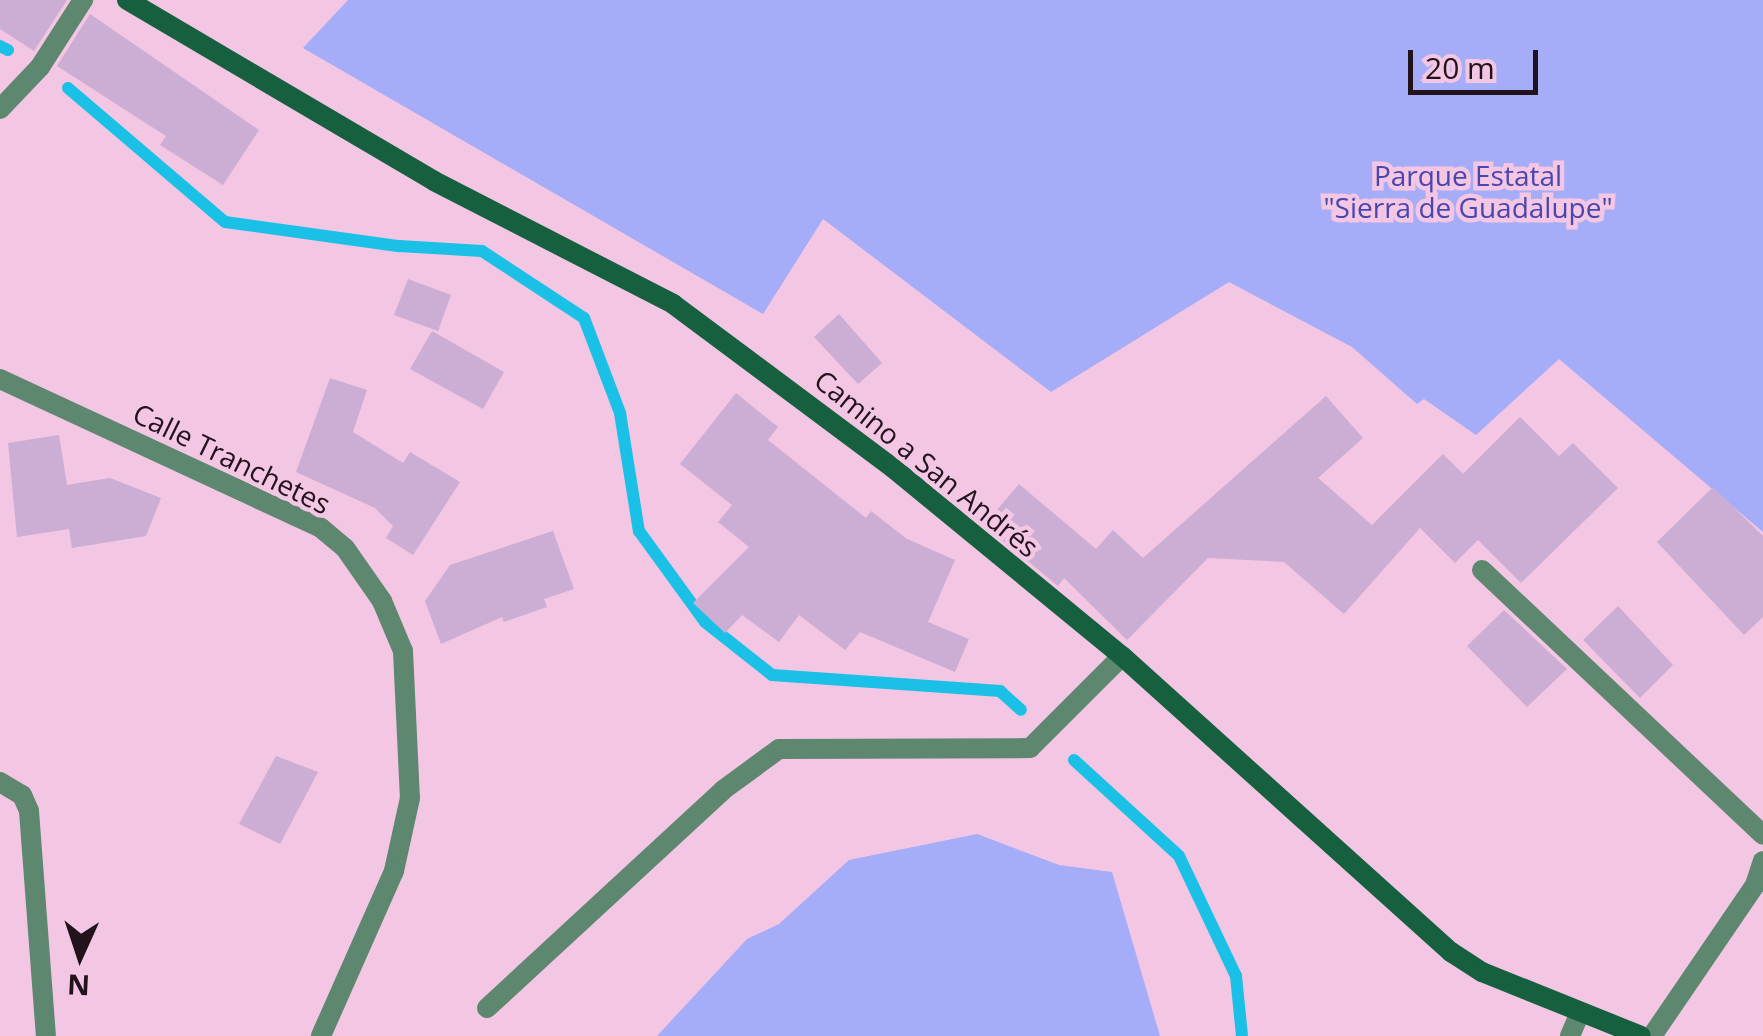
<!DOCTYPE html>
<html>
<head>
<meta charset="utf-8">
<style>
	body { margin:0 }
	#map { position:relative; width:1763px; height:1036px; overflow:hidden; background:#f3c6e3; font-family:"Open Sans",sans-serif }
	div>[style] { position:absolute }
	.green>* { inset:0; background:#a5acf8 }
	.stream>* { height:12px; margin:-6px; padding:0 6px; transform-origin:6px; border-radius:6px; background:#1bc0e6 }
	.building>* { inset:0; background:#ccadd4 }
	.street>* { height:20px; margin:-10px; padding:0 10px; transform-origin:10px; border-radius:10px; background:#5d876f }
	.secondary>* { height:20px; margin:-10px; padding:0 10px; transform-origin:10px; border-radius:10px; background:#166040 }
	span { translate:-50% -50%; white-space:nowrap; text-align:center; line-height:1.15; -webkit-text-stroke:9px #f3c6e3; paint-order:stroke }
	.park-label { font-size:28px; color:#4a46af }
	.street-label { font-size:28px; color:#21121c }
	.north { position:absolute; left:30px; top:906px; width:100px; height:100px; -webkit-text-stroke:8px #f3c6e3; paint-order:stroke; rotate:183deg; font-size:28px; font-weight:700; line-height:40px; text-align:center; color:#21121c }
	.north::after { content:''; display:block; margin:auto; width:35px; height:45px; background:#21121c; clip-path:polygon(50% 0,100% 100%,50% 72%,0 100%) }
	.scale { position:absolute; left:1408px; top:50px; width:130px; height:45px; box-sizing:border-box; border:5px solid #21121c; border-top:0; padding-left:12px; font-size:30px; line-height:35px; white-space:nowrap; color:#21121c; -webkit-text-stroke:8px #f3c6e3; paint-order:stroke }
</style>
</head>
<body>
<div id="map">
	<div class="green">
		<div style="clip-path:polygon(348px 0,1763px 0,1763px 532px,1559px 359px,1476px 435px,1424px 399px,1417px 404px,1352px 347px,1229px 282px,1051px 392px,823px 219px,763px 314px,303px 48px)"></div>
		<div style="clip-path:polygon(977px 834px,1059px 865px,1112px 872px,1160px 1036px,657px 1036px,747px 939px,779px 924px,849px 860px)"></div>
	</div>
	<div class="stream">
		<div style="left:0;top:46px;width:9px;rotate:27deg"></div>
		<div style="left:68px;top:88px;width:206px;rotate:40.5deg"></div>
		<div style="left:225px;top:222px;width:176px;rotate:7.9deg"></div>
		<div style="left:399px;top:246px;width:83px;rotate:3.4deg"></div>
		<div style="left:482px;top:251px;width:122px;rotate:33.3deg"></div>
		<div style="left:584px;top:318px;width:102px;rotate:69.2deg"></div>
		<div style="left:620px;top:413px;width:120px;rotate:80.9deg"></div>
		<div style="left:639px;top:531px;width:112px;rotate:54deg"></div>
		<div style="left:705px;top:622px;width:85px;rotate:38.3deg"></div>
		<div style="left:772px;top:675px;width:229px;rotate:4deg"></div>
		<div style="left:1000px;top:691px;width:28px;rotate:42deg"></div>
		<div style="left:1074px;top:760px;width:142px;rotate:42.4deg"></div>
		<div style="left:1179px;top:856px;width:133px;rotate:64.6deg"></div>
		<div style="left:1236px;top:976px;width:60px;rotate:84.3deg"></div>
	</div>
	<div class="building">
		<div style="clip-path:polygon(0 0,67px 0,34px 51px,0 29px)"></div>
		<div style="clip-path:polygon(90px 14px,259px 130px,223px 185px,160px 145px,166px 136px,57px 66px)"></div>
		<div style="clip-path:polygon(408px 279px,451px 295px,438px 331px,394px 315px)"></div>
		<div style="clip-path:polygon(839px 314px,882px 363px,858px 384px,814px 337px)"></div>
		<div style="clip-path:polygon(432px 331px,504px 372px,483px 409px,410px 369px)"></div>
		<div style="clip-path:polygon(330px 378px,367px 390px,353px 432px,403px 463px,410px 452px,460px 482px,413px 555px,386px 538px,393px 526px,375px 508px,296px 472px)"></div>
		<div style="clip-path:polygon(736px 393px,778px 427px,768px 440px,866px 518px,871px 511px,907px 539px,955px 560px,928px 622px,969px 639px,955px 672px,860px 632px,845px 650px,799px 615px,779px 642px,742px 615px,725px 633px,693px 603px,749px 547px,718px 522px,732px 505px,680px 464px)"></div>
		<div style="clip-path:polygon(1326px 396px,1363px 438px,1318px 478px,1372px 525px,1443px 454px,1463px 474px,1520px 417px,1559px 456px,1573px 443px,1618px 488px,1521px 583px,1478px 540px,1455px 563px,1420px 528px,1344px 614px,1284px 562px,1208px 558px,1127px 640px,1064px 578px,1058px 586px,984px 525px,1019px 484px,1096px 549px,1113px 530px,1143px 558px)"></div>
		<div style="clip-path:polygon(59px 435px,67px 485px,110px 478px,161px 498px,146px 536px,72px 548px,69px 529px,17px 537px,8px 443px)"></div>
		<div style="clip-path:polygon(1713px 487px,1763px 536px,1763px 617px,1744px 635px,1657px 542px)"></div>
		<div style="clip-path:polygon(553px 531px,574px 589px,544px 599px,547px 607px,504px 622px,502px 617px,441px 644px,425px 601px,450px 565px)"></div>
		<div style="clip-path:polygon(1618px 606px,1673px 665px,1640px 698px,1583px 640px)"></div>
		<div style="clip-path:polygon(1504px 610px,1567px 669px,1527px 707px,1467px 646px)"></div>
		<div style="clip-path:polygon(276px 756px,318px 772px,280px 844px,239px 824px)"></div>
	</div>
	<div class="street">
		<div style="left:0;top:109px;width:58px;rotate:-46.4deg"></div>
		<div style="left:40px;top:67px;width:80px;rotate:-57.3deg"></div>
		<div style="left:0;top:379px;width:354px;rotate:24.9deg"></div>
		<div style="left:321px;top:528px;width:31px;rotate:40deg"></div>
		<div style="left:345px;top:548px;width:65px;rotate:55.1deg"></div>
		<div style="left:382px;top:601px;width:54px;rotate:67.2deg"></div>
		<div style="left:403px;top:651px;width:147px;rotate:87.3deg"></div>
		<div style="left:410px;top:798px;width:75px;rotate:102.4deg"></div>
		<div style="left:394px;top:871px;width:180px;rotate:113.9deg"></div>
		<div style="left:1482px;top:570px;width:386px;rotate:43.3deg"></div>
		<div style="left:0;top:782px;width:26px;rotate:31deg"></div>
		<div style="left:22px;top:795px;width:17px;rotate:66deg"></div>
		<div style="left:29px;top:811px;width:226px;rotate:85.7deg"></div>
		<div style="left:487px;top:1008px;width:321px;rotate:-42.7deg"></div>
		<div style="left:723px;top:790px;width:69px;rotate:-36.2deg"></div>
		<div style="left:779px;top:749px;width:251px;rotate:-0.2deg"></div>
		<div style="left:1030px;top:748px;width:130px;rotate:-45deg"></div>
		<div style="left:1570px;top:1036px;width:26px;rotate:-67deg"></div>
		<div style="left:1652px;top:1036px;width:183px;rotate:-55.7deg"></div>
		<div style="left:1755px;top:885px;width:25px;rotate:-72deg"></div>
	</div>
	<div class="secondary">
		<div style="left:127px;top:0;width:356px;rotate:30.5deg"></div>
		<div style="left:434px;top:181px;width:269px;rotate:27.2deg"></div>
		<div style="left:673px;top:304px;width:274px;rotate:36.7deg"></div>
		<div style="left:893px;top:468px;width:296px;rotate:39.4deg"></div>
		<div style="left:1122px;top:656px;width:443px;rotate:42deg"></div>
		<div style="left:1451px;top:952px;width:37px;rotate:33deg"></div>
		<div style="left:1482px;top:972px;width:171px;rotate:21.9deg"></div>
	</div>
	<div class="park-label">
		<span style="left:1468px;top:191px">Parque Estatal<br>"Sierra de Guadalupe"</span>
	</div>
	<div class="street-label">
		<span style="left:232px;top:458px;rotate:26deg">Calle Tranchetes</span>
		<span style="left:927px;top:463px;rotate:39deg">Camino a San Andrés</span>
	</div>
	<div class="north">N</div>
	<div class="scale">20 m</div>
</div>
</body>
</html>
